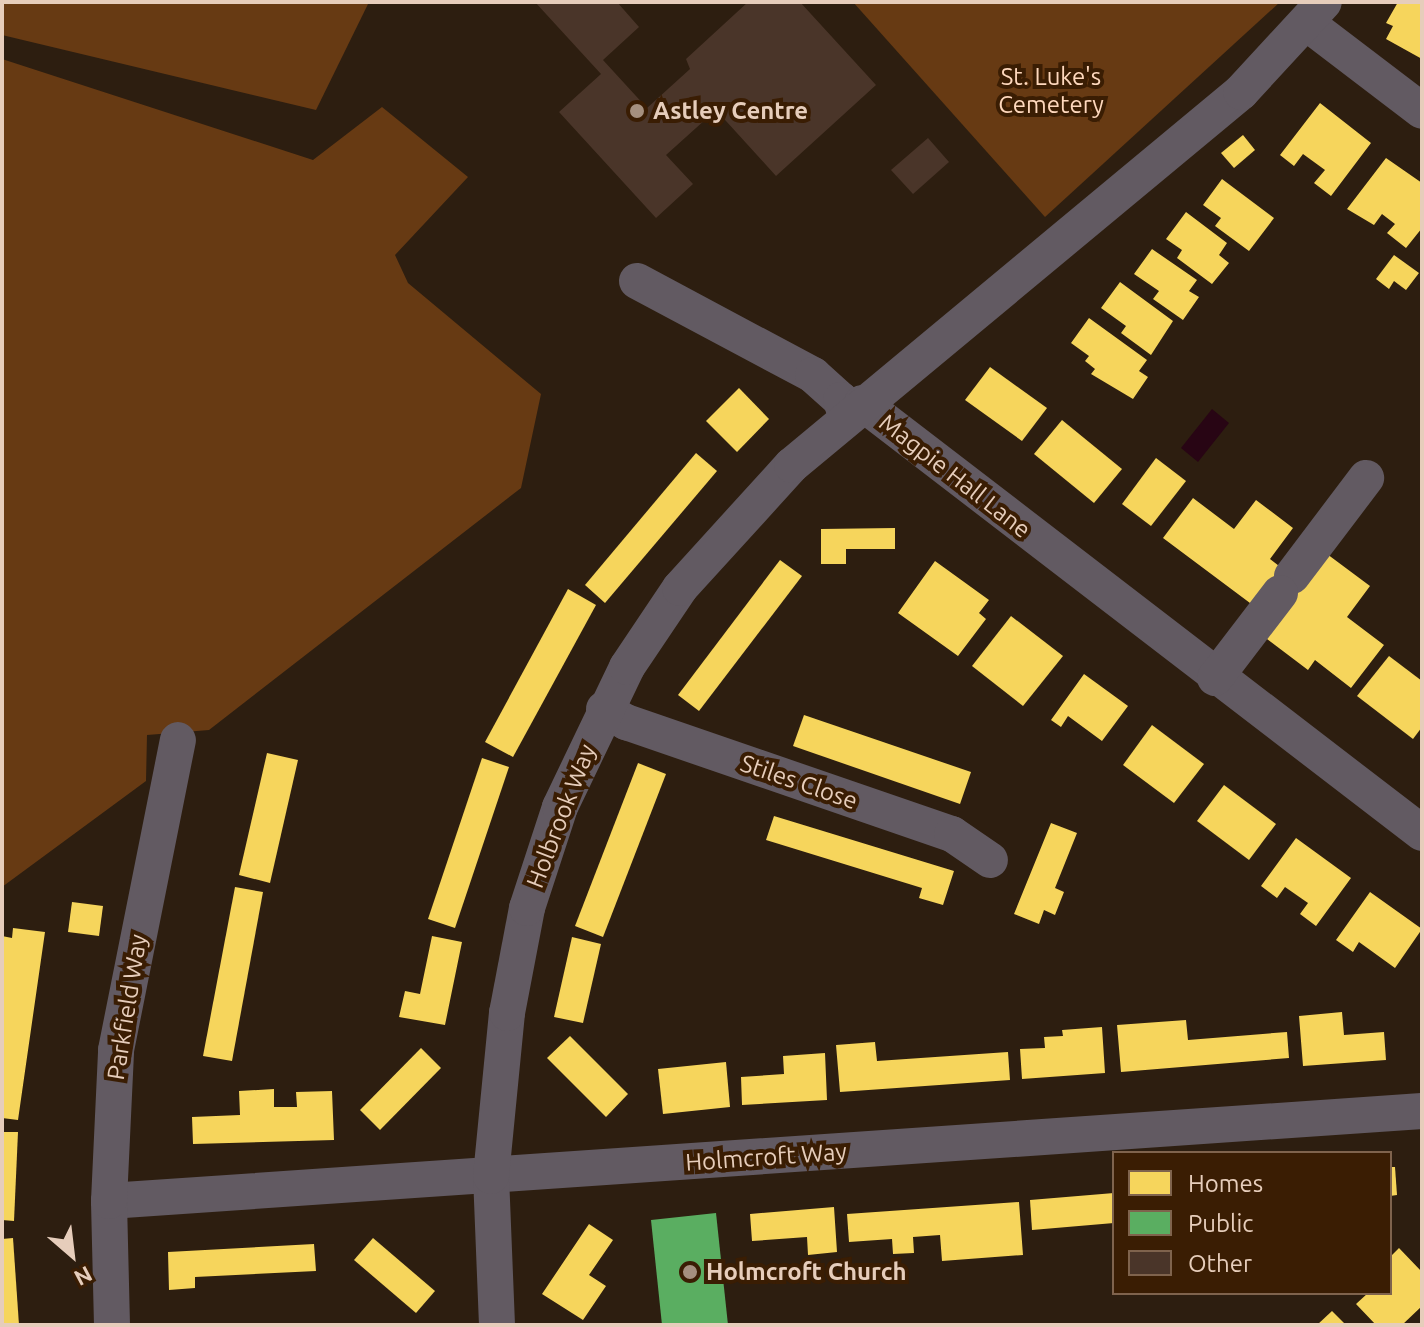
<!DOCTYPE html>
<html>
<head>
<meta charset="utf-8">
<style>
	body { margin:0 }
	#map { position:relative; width:1424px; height:1327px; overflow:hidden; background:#2d1e10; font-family:Ubuntu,sans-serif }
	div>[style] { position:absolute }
	.green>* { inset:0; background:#673a13 }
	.water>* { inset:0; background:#280514 }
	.homes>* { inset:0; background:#f6d55c }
	.public>* { inset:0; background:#5aae61 }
	.building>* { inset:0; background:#4a3529 }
	.minor>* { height:36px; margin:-18px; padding:0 18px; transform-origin:18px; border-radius:18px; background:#625a62 }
	.dots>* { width:22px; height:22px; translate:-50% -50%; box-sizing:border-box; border:4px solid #3a1d03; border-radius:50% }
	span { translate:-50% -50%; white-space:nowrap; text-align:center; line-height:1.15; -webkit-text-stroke:8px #3a1d03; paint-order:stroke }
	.park-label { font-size:24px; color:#fed8bd }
	.poi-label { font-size:24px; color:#e6cdbb; font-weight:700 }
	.left { translate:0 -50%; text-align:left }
	.street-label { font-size:24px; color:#e6cdbb }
	.frame { position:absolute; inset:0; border:4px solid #e6cdbb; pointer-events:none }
	.legend { position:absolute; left:1112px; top:1151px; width:280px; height:144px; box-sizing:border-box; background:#3a1d03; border:2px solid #7f634d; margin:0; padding:10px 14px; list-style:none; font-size:24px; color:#e6cdbb }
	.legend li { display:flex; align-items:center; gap:16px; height:40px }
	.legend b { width:40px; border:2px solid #7f634d }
	.north { position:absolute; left:32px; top:1215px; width:80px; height:80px; -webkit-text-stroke:6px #3a1d03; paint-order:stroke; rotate:152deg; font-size:22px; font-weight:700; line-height:32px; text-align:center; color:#e6cdbb }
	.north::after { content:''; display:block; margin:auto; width:28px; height:36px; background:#e6cdbb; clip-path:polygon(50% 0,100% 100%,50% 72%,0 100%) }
</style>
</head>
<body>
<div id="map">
	<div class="green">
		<div style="clip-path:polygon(2px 2px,369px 2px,316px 110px,2px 35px)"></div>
		<div style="clip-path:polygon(853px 2px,1280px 2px,1045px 217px)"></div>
		<div style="clip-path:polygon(2px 59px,313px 160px,382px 107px,468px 177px,395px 255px,408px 283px,541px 394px,521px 488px,209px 730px,147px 735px,146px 781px,2px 887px)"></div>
	</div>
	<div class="water">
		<div style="clip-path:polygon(1212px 409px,1229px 423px,1198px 462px,1181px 448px)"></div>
	</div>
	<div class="homes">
		<div style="clip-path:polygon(1398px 2px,1422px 2px,1422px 59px,1386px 39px,1393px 26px,1386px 23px)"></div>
		<div style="clip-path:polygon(1320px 103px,1371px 143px,1331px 196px,1314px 183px,1325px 170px,1303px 154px,1294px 166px,1280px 155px)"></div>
		<div style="clip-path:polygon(1243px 135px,1255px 150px,1234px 168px,1221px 153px)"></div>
		<div style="clip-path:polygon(1386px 158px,1422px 183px,1422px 228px,1406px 248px,1387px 233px,1395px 224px,1382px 214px,1374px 225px,1347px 209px)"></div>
		<div style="clip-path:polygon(1222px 179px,1274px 218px,1249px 251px,1215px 226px,1221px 218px,1203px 205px)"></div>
		<div style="clip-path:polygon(1186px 212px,1227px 243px,1219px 255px,1229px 263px,1212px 284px,1177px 258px,1182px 250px,1166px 239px)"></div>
		<div style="clip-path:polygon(1152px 249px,1197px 280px,1189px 291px,1199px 297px,1183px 320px,1153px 299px,1159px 291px,1134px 274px)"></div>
		<div style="clip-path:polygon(1394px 255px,1419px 273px,1406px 290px,1394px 281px,1389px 289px,1376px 279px)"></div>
		<div style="clip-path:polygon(1120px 282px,1173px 321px,1151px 355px,1121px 333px,1126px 326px,1101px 308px)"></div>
		<div style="clip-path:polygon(1089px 318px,1147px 360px,1139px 371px,1148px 377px,1133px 399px,1091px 374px,1095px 369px,1085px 361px,1089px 356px,1071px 343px)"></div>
		<div style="clip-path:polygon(990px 367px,1047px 408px,1022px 441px,965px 400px)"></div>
		<div style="clip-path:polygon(739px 388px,769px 419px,737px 452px,706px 421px)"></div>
		<div style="clip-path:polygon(1062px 420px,1122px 469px,1094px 503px,1034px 454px)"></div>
		<div style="clip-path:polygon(696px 453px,717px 471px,605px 603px,585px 585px)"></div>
		<div style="clip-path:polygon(1156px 458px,1186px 481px,1151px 526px,1122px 504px)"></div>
		<div style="clip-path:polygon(1193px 498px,1234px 529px,1256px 500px,1293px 528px,1270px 559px,1292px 576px,1327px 554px,1370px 586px,1347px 617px,1384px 645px,1351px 688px,1315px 660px,1308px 670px,1263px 636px,1254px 606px,1163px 538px)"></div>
		<div style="clip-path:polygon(895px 528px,895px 549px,846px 549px,846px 564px,821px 564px,821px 529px)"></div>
		<div style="clip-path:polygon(780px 560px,802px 576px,699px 711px,678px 695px)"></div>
		<div style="clip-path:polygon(935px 561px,989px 600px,979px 613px,986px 619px,958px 656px,898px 613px)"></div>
		<div style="clip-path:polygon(568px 589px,596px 605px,513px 757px,485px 742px)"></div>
		<div style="clip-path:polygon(1011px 616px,1063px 656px,1023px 706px,972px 666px)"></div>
		<div style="clip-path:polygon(1389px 656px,1422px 681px,1422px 727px,1413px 739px,1357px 696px)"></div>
		<div style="clip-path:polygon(1084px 674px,1128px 706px,1102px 741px,1068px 716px,1061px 727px,1051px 720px)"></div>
		<div style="clip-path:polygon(804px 715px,971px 772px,960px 804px,793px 746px)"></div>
		<div style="clip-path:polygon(1152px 725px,1204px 764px,1174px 803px,1123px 765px)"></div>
		<div style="clip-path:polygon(267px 753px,298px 760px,270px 883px,239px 875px)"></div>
		<div style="clip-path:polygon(482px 758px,509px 767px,455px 928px,428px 919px)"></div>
		<div style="clip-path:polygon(638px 763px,666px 774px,603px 937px,575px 926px)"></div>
		<div style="clip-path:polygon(1224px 785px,1276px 824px,1249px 860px,1197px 821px)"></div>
		<div style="clip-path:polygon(774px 816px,954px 871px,943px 905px,919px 898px,922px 888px,766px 840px)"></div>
		<div style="clip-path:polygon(1051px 823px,1077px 833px,1055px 888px,1064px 892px,1055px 915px,1044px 910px,1039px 924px,1014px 914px)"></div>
		<div style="clip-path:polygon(1296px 838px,1351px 878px,1316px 926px,1300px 914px,1308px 903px,1285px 887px,1277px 898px,1261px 886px)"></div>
		<div style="clip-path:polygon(235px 887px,263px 892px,232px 1061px,203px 1056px)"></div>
		<div style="clip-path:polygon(1370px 892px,1422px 929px,1395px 968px,1359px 942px,1353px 952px,1336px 940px)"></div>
		<div style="clip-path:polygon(72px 902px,103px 906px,99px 936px,68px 932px)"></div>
		<div style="clip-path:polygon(13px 928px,45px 932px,18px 1120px,2px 1118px,2px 936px,12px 938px)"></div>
		<div style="clip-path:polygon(432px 936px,462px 942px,445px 1025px,399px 1017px,405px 991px,420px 994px)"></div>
		<div style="clip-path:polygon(572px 937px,601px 944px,583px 1023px,554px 1017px)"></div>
		<div style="clip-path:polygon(1342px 1012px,1344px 1035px,1384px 1032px,1386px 1060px,1303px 1066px,1299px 1016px)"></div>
		<div style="clip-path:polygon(1186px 1020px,1188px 1040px,1287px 1032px,1289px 1058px,1121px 1072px,1117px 1025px)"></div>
		<div style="clip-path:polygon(1102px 1027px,1105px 1073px,1022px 1079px,1020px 1049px,1045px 1048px,1044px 1037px,1063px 1036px,1062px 1030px)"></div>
		<div style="clip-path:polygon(570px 1036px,628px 1094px,606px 1117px,547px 1058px)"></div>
		<div style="clip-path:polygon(875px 1042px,877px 1061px,1008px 1052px,1010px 1080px,840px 1092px,836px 1045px)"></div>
		<div style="clip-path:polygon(421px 1048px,441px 1068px,380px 1130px,360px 1110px)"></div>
		<div style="clip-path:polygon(825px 1053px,827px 1100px,742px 1105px,741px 1077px,784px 1074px,783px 1056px)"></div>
		<div style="clip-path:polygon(726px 1062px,730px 1107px,663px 1114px,658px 1069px)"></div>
		<div style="clip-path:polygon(274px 1089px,274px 1107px,297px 1107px,296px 1092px,332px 1091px,334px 1140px,193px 1144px,192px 1117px,240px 1115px,239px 1091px)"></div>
		<div style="clip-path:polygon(2px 1132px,18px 1132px,14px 1221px,2px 1220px)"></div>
		<div style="clip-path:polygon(1390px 1167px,1395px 1167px,1397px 1195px,1390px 1196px)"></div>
		<div style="clip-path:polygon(1114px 1193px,1114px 1223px,1032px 1230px,1030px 1200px)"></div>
		<div style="clip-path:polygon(1019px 1202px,1023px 1255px,942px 1261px,940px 1235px,913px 1237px,914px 1253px,893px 1254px,892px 1239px,849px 1242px,847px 1214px)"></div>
		<div style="clip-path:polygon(834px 1207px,837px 1252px,808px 1255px,807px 1237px,752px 1241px,750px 1214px)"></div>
		<div style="clip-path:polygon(589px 1224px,613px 1240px,589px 1275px,606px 1286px,583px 1320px,542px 1294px)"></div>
		<div style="clip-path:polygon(13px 1238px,19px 1325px,2px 1325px,2px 1239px)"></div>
		<div style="clip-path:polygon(373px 1238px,435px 1291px,416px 1313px,354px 1260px)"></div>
		<div style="clip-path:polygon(314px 1244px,316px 1271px,195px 1277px,195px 1288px,169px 1290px,168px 1252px)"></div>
		<div style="clip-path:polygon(1399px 1248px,1422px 1272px,1422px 1306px,1402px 1325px,1376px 1325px,1356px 1304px,1368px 1293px,1390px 1293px,1390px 1257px)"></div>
		<div style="clip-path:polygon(1332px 1311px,1346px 1325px,1317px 1325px)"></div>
	</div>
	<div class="public">
		<div style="clip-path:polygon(716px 1213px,728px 1325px,662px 1325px,651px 1220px)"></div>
	</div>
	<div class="building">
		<div style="clip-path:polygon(535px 2px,617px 2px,639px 27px,603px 60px,647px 108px,690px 69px,686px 59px,748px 2px,800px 2px,876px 85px,776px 176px,716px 110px,666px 155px,693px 184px,656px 218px,559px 112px,601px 74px)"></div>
		<div style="clip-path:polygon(928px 138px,949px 162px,913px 194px,891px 170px)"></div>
	</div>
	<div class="minor">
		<div style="left:1308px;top:24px;width:143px;rotate:37.3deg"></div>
		<div style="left:637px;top:281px;width:200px;rotate:28.1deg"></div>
		<div style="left:813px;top:375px;width:38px;rotate:42deg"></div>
		<div style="left:841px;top:400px;width:17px;rotate:73deg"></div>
		<div style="left:862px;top:403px;width:706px;rotate:37.52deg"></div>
		<div style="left:1292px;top:576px;width:123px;rotate:-52.9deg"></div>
		<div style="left:1215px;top:678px;width:107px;rotate:-52.6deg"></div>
		<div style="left:604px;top:709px;width:26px;rotate:31deg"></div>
		<div style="left:626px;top:722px;width:345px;rotate:19deg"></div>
		<div style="left:952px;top:834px;width:46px;rotate:34.4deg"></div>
		<div style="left:109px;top:1201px;width:1316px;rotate:-3.92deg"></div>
		<div style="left:112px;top:1325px;width:124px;rotate:-91.4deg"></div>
		<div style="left:109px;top:1201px;width:151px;rotate:-87.3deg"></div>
		<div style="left:116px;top:1050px;width:316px;rotate:-78.7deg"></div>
		<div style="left:497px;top:1325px;width:149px;rotate:-92.3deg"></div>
		<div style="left:491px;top:1176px;width:164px;rotate:-84.4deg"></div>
		<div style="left:507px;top:1013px;width:107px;rotate:-79.2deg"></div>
		<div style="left:527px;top:908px;width:106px;rotate:-71.9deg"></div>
		<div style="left:560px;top:807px;width:155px;rotate:-64.4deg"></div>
		<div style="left:627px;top:667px;width:95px;rotate:-56.1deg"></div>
		<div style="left:680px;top:588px;width:166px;rotate:-47.7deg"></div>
		<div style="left:792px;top:465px;width:584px;rotate:-39.72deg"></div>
		<div style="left:1241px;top:92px;width:122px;rotate:-47.3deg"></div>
	</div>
	<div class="dots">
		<div style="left:637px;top:111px;background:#a5907f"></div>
		<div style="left:690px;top:1272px;background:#a5907f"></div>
	</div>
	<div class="park-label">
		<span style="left:1051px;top:91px">St. Luke's<br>Cemetery</span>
	</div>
	<div class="poi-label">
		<span class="left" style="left:653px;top:111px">Astley Centre</span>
		<span class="left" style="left:706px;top:1272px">Holmcroft Church</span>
	</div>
	<div class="street-label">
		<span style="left:955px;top:476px;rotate:38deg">Magpie Hall Lane</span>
		<span style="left:799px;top:782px;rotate:19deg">Stiles Close</span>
		<span style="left:561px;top:816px;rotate:-69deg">Holbrook Way</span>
		<span style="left:127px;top:1007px;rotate:-81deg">Parkfield Way</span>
		<span style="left:766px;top:1157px;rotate:-4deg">Holmcroft Way</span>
	</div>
	<div class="frame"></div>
	<ul class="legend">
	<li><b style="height:22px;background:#f6d55c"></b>Homes</li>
	<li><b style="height:22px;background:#5aae61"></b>Public</li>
	<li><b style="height:22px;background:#4a3529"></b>Other</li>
	</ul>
	<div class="north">N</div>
</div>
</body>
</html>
